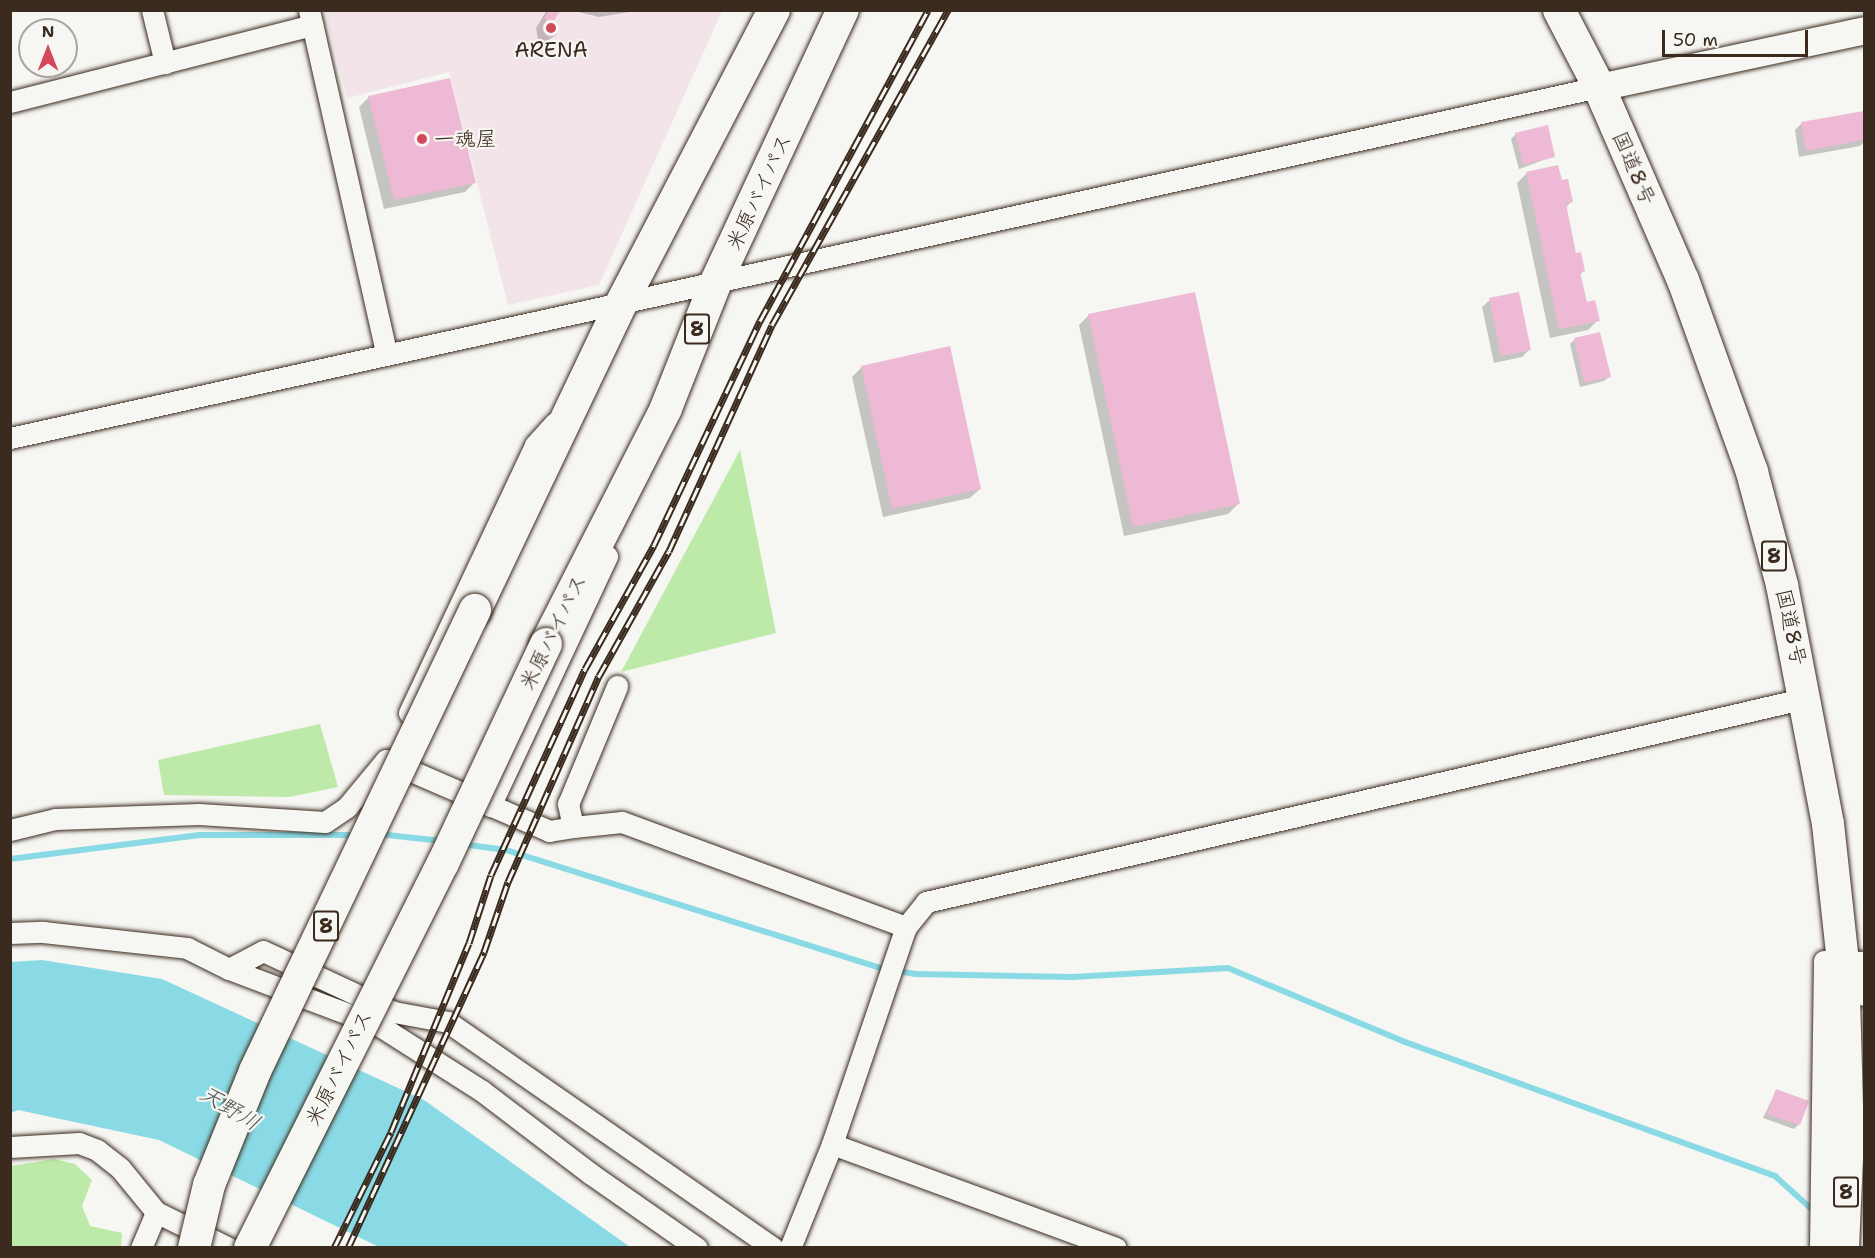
<!DOCTYPE html>
<html>
<head>
<meta charset="utf-8">
<style>
	body { margin:0 }
	#map { position:relative; width:1875px; height:1258px; overflow:hidden; background:#f6f6f2; font-family:"Shantell Sans","Klee One",sans-serif }
	div>[style] { position:absolute }
	.built>* { inset:0; background:#f3e4e9 }
	.green>* { inset:0; background:#bdeaa8 }
	.water>* { inset:0; background:#8adae5 }
	.shadow>* { inset:0; background:#0003 }
	.stream>* { height:6px; margin:-3px; padding:0 3px; transform-origin:3px; border-radius:3px; background:#8adae5 }
	.building>* { inset:0; background:#edb9d4 }
	.roads { filter:drop-shadow(0 0 2px #3b2a1e) drop-shadow(0 0 2px #3b2a1e) }
	.minor>* { height:21px; margin:-10.5px; padding:0 10.5px; transform-origin:10.5px; border-radius:10.5px; background:#f6f6f2 }
	.major>* { height:27px; margin:-13.5px; padding:0 13.5px; transform-origin:13.5px; border-radius:13.5px; background:#f6f6f2 }
	.highway>* { height:32px; margin:-16px; padding:0 16px; transform-origin:16px; border-radius:16px; background:#f6f6f2 }
	.rail>* { height:7px; margin-top:-3.5px; transform-origin:0; background:repeating-linear-gradient(90deg,#f6f6f2 0 14px,#3b2a1e 0 28px); box-sizing:border-box; border-block:2px solid #3b2a1e }
	.bridges { filter:drop-shadow(0 0 2px #3b2a1e) drop-shadow(0 0 2px #3b2a1e) }
	.highway-bridge>* { height:32px; margin:-16px; padding:0 16px; transform-origin:16px; border-radius:16px; background:#f6f6f2 }
	.dots>* { width:16px; height:16px; translate:-50% -50%; box-sizing:border-box; border:3px solid #f6f6f2; border-radius:50% }
	span { translate:-50% -50%; white-space:nowrap; text-align:center; line-height:1.15; -webkit-text-stroke:4.5px #f6f6f2; paint-order:stroke }
	.shield-label span { padding:2px 4px; background:#f6f6f2; border:2px solid; border-radius:4px; -webkit-text-stroke-width:0 }
	.shield-label { font-size:20px; color:#3b2a1e; font-weight:700 }
	.poi-label { font-size:21px; color:#3b2a1e }
	.left { translate:0 -50%; text-align:left }
	.street-label { font-size:21px; color:#3b2a1e }
	.water-label { font-size:22px; color:#4f5650; font-style:italic }
	.frame { position:absolute; inset:0; border:12px solid #3b2a1e; pointer-events:none }
	.north { position:absolute; left:18px; top:18px; width:60px; height:60px; box-sizing:border-box; background:#f6f6f2; border:2px solid #aba49d; border-radius:50%; rotate:0deg; font-size:16px; font-weight:700; line-height:24px; text-align:center; color:#3b2a1e }
	.north::after { content:''; display:block; margin:auto; width:21px; height:27px; background:#d1495b; clip-path:polygon(50% 0,100% 100%,50% 72%,0 100%) }
	.scale { position:absolute; left:1662px; top:30px; width:146px; height:27px; box-sizing:border-box; border:3px solid #3b2a1e; border-top:0; padding-left:8px; font-size:18px; line-height:21px; white-space:nowrap; color:#3b2a1e; -webkit-text-stroke:4px #f6f6f2; paint-order:stroke }
</style>
</head>
<body>
<div id="map">
	<div class="built">
		<div style="clip-path:polygon(325px 11px,722px 11px,599px 285px,508px 305px,449px 72px,347px 98px)"></div>
	</div>
	<div class="green">
		<div style="clip-path:polygon(740px 450px,776px 633px,621px 672px)"></div>
		<div style="clip-path:polygon(320px 724px,338px 787px,289px 797px,164px 795px,158px 760px)"></div>
		<div style="clip-path:polygon(54px 1159px,75px 1164px,92px 1180px,82px 1206px,90px 1226px,122px 1233px,121px 1247px,11px 1247px,11px 1166px)"></div>
	</div>
	<div class="water">
		<div style="clip-path:polygon(42px 960px,162px 979px,424px 1100px,630px 1247px,379px 1247px,159px 1140px,18px 1110px,11px 1113px,11px 962px)"></div>
	</div>
	<div class="shadow">
		<div style="clip-path:polygon(547px 10px,559px 10px,553px 21px,556px 35px,539px 46px,536px 28px)"></div>
		<div style="clip-path:polygon(571px 10px,641px 10px,599px 17px)"></div>
		<div style="clip-path:polygon(369px 97px,475px 182px,465px 192px,384px 209px,359px 107px)"></div>
		<div style="clip-path:polygon(1862px 113px,1864px 142px,1860px 146px,1799px 157px,1795px 130px,1802px 123px)"></div>
		<div style="clip-path:polygon(1516px 134px,1554px 156px,1519px 169px,1511px 139px)"></div>
		<div style="clip-path:polygon(1527px 173px,1561px 182px,1571px 202px,1565px 208px,1575px 255px,1584px 271px,1579px 275px,1586px 304px,1598px 320px,1588px 330px,1550px 338px,1517px 183px)"></div>
		<div style="clip-path:polygon(1490px 300px,1530px 349px,1522px 357px,1494px 363px,1482px 307px)"></div>
		<div style="clip-path:polygon(1089px 315px,1238px 504px,1228px 514px,1124px 536px,1079px 325px)"></div>
		<div style="clip-path:polygon(1575px 339px,1609px 377px,1604px 381px,1580px 387px,1570px 344px)"></div>
		<div style="clip-path:polygon(862px 367px,980px 489px,970px 498px,883px 517px,852px 377px)"></div>
		<div style="clip-path:polygon(1776px 1091px,1799px 1124px,1794px 1129px,1763px 1118px)"></div>
	</div>
	<div class="stream">
		<div style="left:378px;top:834px;width:64px;rotate:6.2deg"></div>
		<div style="left:461px;top:844px;width:45px;rotate:7.6deg"></div>
		<div style="left:506px;top:850px;width:393px;rotate:17.5deg"></div>
		<div style="left:881px;top:968px;width:35px;rotate:10deg"></div>
		<div style="left:915px;top:974px;width:158px;rotate:1.1deg"></div>
		<div style="left:1073px;top:977px;width:155px;rotate:-3.3deg"></div>
		<div style="left:1228px;top:968px;width:192px;rotate:22.7deg"></div>
		<div style="left:1405px;top:1042px;width:394px;rotate:19.9deg"></div>
		<div style="left:1775px;top:1176px;width:55px;rotate:42.1deg"></div>
		<div style="left:10px;top:859px;width:193px;rotate:-7.2deg"></div>
		<div style="left:201px;top:835px;width:155px"></div>
	</div>
	<div class="building">
		<div style="clip-path:polygon(549px 10px,560px 10px,554px 21px,557px 35px,549px 37px,545px 17px)"></div>
		<div style="clip-path:polygon(450px 78px,476px 183px,394px 200px,368px 96px)"></div>
		<div style="clip-path:polygon(1864px 111px,1864px 140px,1806px 151px,1801px 122px)"></div>
		<div style="clip-path:polygon(1548px 125px,1555px 157px,1523px 165px,1515px 133px)"></div>
		<div style="clip-path:polygon(1558px 165px,1562px 180px,1568px 179px,1573px 202px,1566px 204px,1576px 253px,1581px 252px,1585px 271px,1580px 272px,1587px 302px,1595px 300px,1600px 321px,1559px 329px,1526px 172px)"></div>
		<div style="clip-path:polygon(1195px 292px,1240px 504px,1133px 527px,1088px 314px)"></div>
		<div style="clip-path:polygon(1519px 292px,1531px 350px,1501px 356px,1489px 298px)"></div>
		<div style="clip-path:polygon(1600px 332px,1611px 377px,1584px 383px,1574px 338px)"></div>
		<div style="clip-path:polygon(950px 346px,981px 489px,892px 509px,861px 366px)"></div>
		<div style="clip-path:polygon(1776px 1089px,1809px 1101px,1800px 1125px,1767px 1114px)"></div>
	</div>
	<div class="roads">
		<div class="minor">
			<div style="left:152px;top:10px;width:55px;rotate:76.2deg"></div>
			<div style="left:309px;top:10px;width:352px;rotate:77.3deg"></div>
			<div style="left:10px;top:102px;width:312px;rotate:-14.3deg"></div>
			<div style="left:10px;top:438px;width:1627px;rotate:-12.46deg"></div>
			<div style="left:409px;top:713px;width:296px;rotate:-64.8deg"></div>
			<div style="left:535px;top:445px;width:30px;rotate:-48deg"></div>
			<div style="left:490px;top:806px;width:276px;rotate:-64.9deg"></div>
			<div style="left:573px;top:827px;width:49px;rotate:-5.8deg"></div>
			<div style="left:622px;top:822px;width:303px;rotate:20.3deg"></div>
			<div style="left:10px;top:830px;width:46px;rotate:-13.7deg"></div>
			<div style="left:55px;top:819px;width:144px;rotate:-2deg"></div>
			<div style="left:199px;top:814px;width:126px;rotate:3.6deg"></div>
			<div style="left:325px;top:822px;width:27px;rotate:-34deg"></div>
			<div style="left:347px;top:807px;width:61px;rotate:-50.3deg"></div>
			<div style="left:386px;top:760px;width:178px;rotate:23.5deg"></div>
			<div style="left:549px;top:831px;width:24px;rotate:-9deg"></div>
			<div style="left:573px;top:827px;width:24px;rotate:-102deg"></div>
			<div style="left:568px;top:804px;width:128px;rotate:-67.4deg"></div>
			<div style="left:10px;top:933px;width:33px;rotate:-2deg"></div>
			<div style="left:43px;top:932px;width:145px;rotate:6.3deg"></div>
			<div style="left:187px;top:948px;width:47px;rotate:26.6deg"></div>
			<div style="left:229px;top:969px;width:161px;rotate:20.7deg"></div>
			<div style="left:380px;top:1026px;width:121px;rotate:32.5deg"></div>
			<div style="left:482px;top:1091px;width:137px;rotate:37.3deg"></div>
			<div style="left:591px;top:1174px;width:129px;rotate:34.9deg"></div>
			<div style="left:1861px;top:962px;width:33px;rotate:85deg"></div>
			<div style="left:229px;top:969px;width:38px;rotate:-28deg"></div>
			<div style="left:263px;top:951px;width:145px;rotate:25deg"></div>
			<div style="left:394px;top:1012px;width:55px;rotate:10.5deg"></div>
			<div style="left:448px;top:1022px;width:396px;rotate:34.8deg"></div>
			<div style="left:832px;top:1144px;width:302px;rotate:20.1deg"></div>
			<div style="left:10px;top:1147px;width:69px;rotate:-3.3deg"></div>
			<div style="left:79px;top:1143px;width:19px;rotate:21deg"></div>
			<div style="left:97px;top:1150px;width:29px;rotate:38deg"></div>
			<div style="left:120px;top:1168px;width:57px;rotate:50.7deg"></div>
			<div style="left:156px;top:1212px;width:81px;rotate:26.3deg"></div>
			<div style="left:141px;top:1248px;width:39px;rotate:-67deg"></div>
			<div style="left:790px;top:1248px;width:112px;rotate:-68deg"></div>
			<div style="left:832px;top:1144px;width:229px;rotate:-71.2deg"></div>
			<div style="left:906px;top:927px;width:32px;rotate:-51deg"></div>
			<div style="left:926px;top:902px;width:903px;rotate:-13.05deg"></div>
			<div style="left:1820px;top:1248px;width:287px;rotate:-89.2deg"></div>
			<div style="left:1824px;top:961px;width:40px;rotate:1.4deg"></div>
		</div>
		<div class="major">
			<div style="left:1599px;top:87px;width:271px;rotate:-12.1deg"></div>
		</div>
		<div class="highway">
			<div style="left:1559px;top:10px;width:87px;rotate:62.5deg"></div>
			<div style="left:1599px;top:87px;width:210px;rotate:66.5deg"></div>
			<div style="left:1683px;top:280px;width:204px;rotate:70.2deg"></div>
			<div style="left:1752px;top:472px;width:117px;rotate:75.1deg"></div>
			<div style="left:1782px;top:585px;width:243px;rotate:79.1deg"></div>
			<div style="left:1828px;top:824px;width:138px;rotate:83.8deg"></div>
			<div style="left:1843px;top:961px;width:176px;rotate:88.4deg"></div>
			<div style="left:1848px;top:1137px;width:111px;rotate:92.6deg"></div>
			<div style="left:475px;top:610px;width:339px;rotate:-64.5deg"></div>
			<div style="left:621px;top:304px;width:331px;rotate:-62.5deg"></div>
			<div style="left:546px;top:644px;width:265px;rotate:-63deg"></div>
			<div style="left:666px;top:408px;width:133px;rotate:-68.4deg"></div>
			<div style="left:715px;top:284px;width:302px;rotate:-65deg"></div>
		</div>
	</div>
	<div class="rail">
		<div style="left:334px;top:1248px;width:129px;rotate:-63.8deg"></div>
		<div style="left:391px;top:1132px;width:204px;rotate:-67.6deg"></div>
		<div style="left:469px;top:943px;width:71px;rotate:-72.1deg"></div>
		<div style="left:491px;top:875px;width:226px;rotate:-65.5deg"></div>
		<div style="left:585px;top:669px;width:142px;rotate:-60.9deg"></div>
		<div style="left:654px;top:545px;width:248px;rotate:-64.7deg"></div>
		<div style="left:760px;top:321px;width:353px;rotate:-61.6deg"></div>
		<div style="left:348px;top:1248px;width:326px;rotate:-65.3deg"></div>
		<div style="left:484px;top:952px;width:74px;rotate:-71.1deg"></div>
		<div style="left:508px;top:882px;width:225px;rotate:-66.2deg"></div>
		<div style="left:599px;top:676px;width:143px;rotate:-60.8deg"></div>
		<div style="left:669px;top:551px;width:248px;rotate:-65.5deg"></div>
		<div style="left:772px;top:325px;width:361px;rotate:-60.8deg"></div>
	</div>
	<div class="bridges">
		<div class="highway-bridge">
			<div style="left:194px;top:1248px;width:65px;rotate:-76.6deg"></div>
			<div style="left:209px;top:1185px;width:123px;rotate:-68deg"></div>
			<div style="left:255px;top:1071px;width:511px;rotate:-64.49deg"></div>
			<div style="left:250px;top:1248px;width:431px;rotate:-63.4deg"></div>
			<div style="left:443px;top:863px;width:242px;rotate:-64.8deg"></div>
		</div>
	</div>
	<div class="dots">
		<div style="left:551px;top:28px;background:#d1495b"></div>
		<div style="left:422px;top:139px;background:#d1495b"></div>
	</div>
	<div class="shield-label">
		<span style="left:697px;top:329px">8</span>
		<span style="left:1774px;top:556px">8</span>
		<span style="left:326px;top:926px">8</span>
		<span style="left:1846px;top:1192px">8</span>
	</div>
	<div class="poi-label">
		<span style="left:551px;top:50px">ARENA</span>
		<span class="left" style="left:434px;top:139px">一魂屋</span>
	</div>
	<div class="street-label">
		<span style="left:1634px;top:168px;rotate:67deg">国道8号</span>
		<span style="left:759px;top:192px;rotate:-65deg">米原バイパス</span>
		<span style="left:1791px;top:627px;rotate:78deg">国道8号</span>
		<span style="left:553px;top:632px;rotate:-64deg">米原バイパス</span>
		<span style="left:339px;top:1068px;rotate:-64deg">米原バイパス</span>
	</div>
	<div class="water-label">
		<span style="left:230px;top:1108px;rotate:31deg">天野川</span>
	</div>
	<div class="frame"></div>
	<div class="north">N</div>
	<div class="scale">50 m</div>
</div>
</body>
</html>
